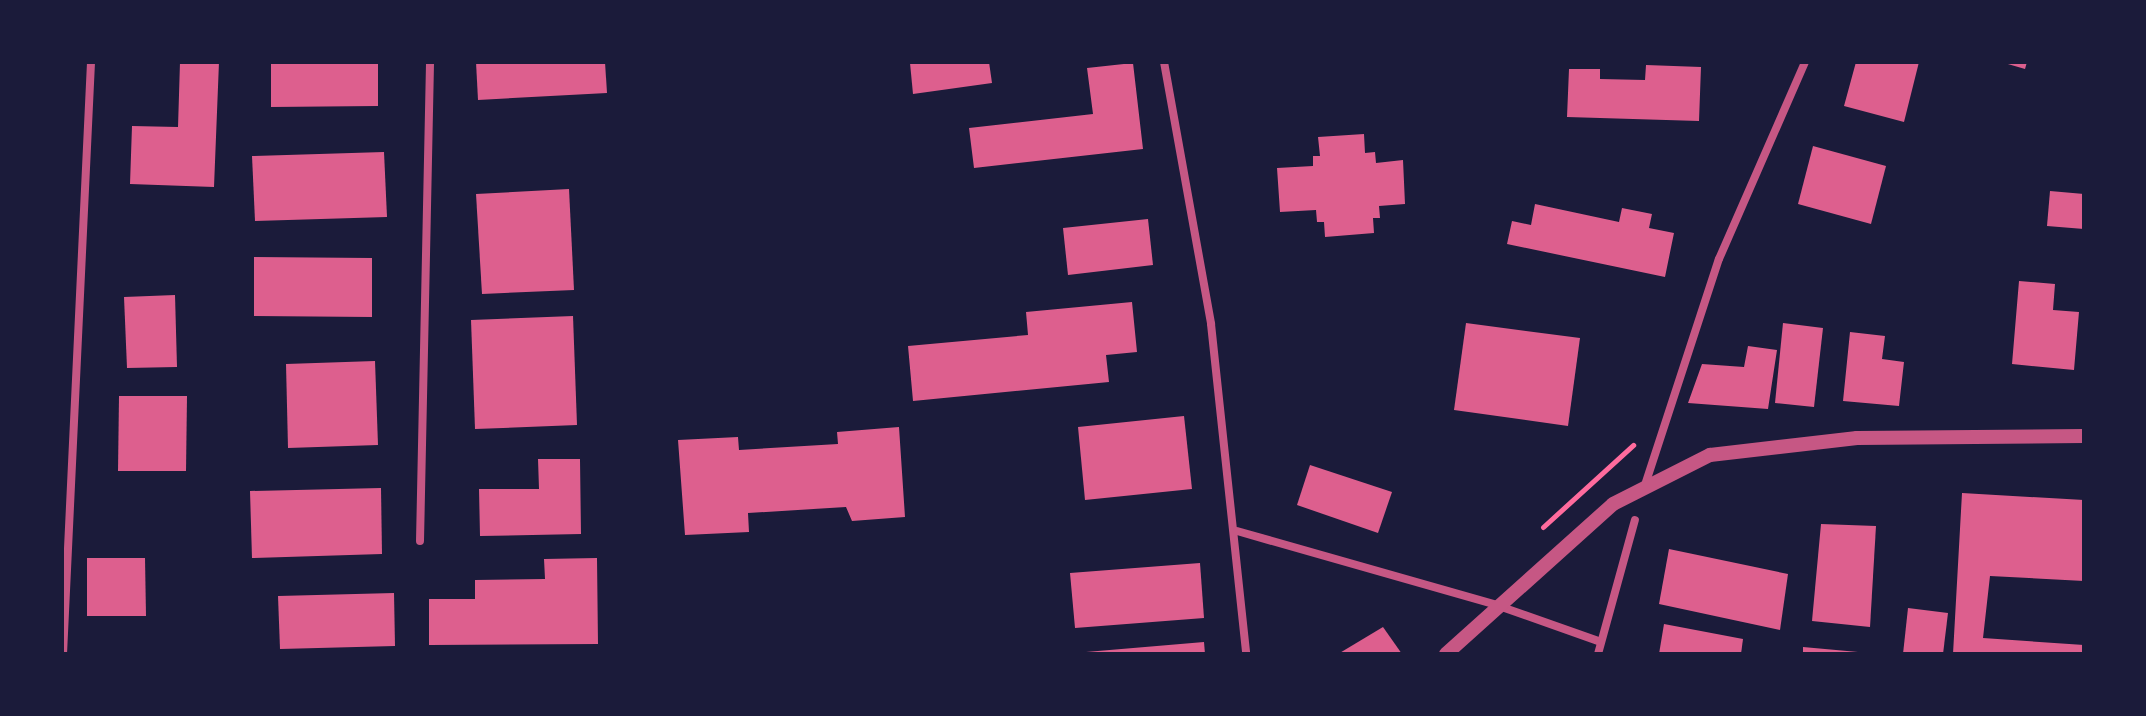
<!DOCTYPE html>
<html>
<head>
<meta charset="utf-8">
<style>
	body { margin:0 }
	#map { position:relative; width:2146px; height:716px; overflow:hidden; background:#1b1b3a; font-family:Arial,sans-serif }
	div>[style] { position:absolute }
	.building>* { inset:0; background:#dd5f8e }
	.path>* { height:5px; margin:-2.5px; padding:0 2.5px; transform-origin:2.5px; border-radius:2.5px; background:#ff6b9d }
	.minor>* { height:8px; margin:-4px; padding:0 4px; transform-origin:4px; border-radius:4px; background:#c65784 }
	.tertiary>* { height:14px; margin:-7px; padding:0 7px; transform-origin:7px; border-radius:7px; background:#c65784 }
	span { translate:-50% -50%; white-space:nowrap; text-align:center; line-height:1.15; -webkit-text-stroke:7px #1b1b3a; paint-order:stroke }
	.frame { position:absolute; inset:0; border:64px solid #1b1b3a; pointer-events:none }
</style>
</head>
<body>
<div id="map">
	<div class="building">
		<div style="clip-path:polygon(180px 62px,219px 62px,214px 187px,130px 184px,132px 126px,178px 127px)"></div>
		<div style="clip-path:polygon(271px 62px,378px 62px,378px 106px,271px 107px)"></div>
		<div style="clip-path:polygon(476px 62px,605px 62px,607px 93px,478px 100px)"></div>
		<div style="clip-path:polygon(989px 62px,992px 83px,913px 94px,910px 63px)"></div>
		<div style="clip-path:polygon(1856px 62px,1919px 62px,1904px 122px,1844px 106px)"></div>
		<div style="clip-path:polygon(2001px 62px,2027px 62px,2025px 69px)"></div>
		<div style="clip-path:polygon(1133px 63px,1143px 149px,974px 168px,969px 128px,1093px 114px,1087px 68px)"></div>
		<div style="clip-path:polygon(1646px 65px,1701px 67px,1699px 121px,1567px 117px,1569px 69px,1600px 69px,1600px 79px,1645px 80px)"></div>
		<div style="clip-path:polygon(1364px 134px,1365px 153px,1375px 152px,1376px 163px,1403px 160px,1405px 204px,1379px 206px,1380px 218px,1373px 218px,1374px 233px,1325px 237px,1324px 222px,1317px 222px,1316px 210px,1280px 212px,1277px 168px,1313px 166px,1313px 156px,1320px 156px,1318px 137px)"></div>
		<div style="clip-path:polygon(1813px 146px,1886px 166px,1871px 224px,1798px 204px)"></div>
		<div style="clip-path:polygon(384px 152px,387px 217px,255px 221px,252px 156px)"></div>
		<div style="clip-path:polygon(569px 189px,574px 290px,482px 294px,476px 194px)"></div>
		<div style="clip-path:polygon(2050px 191px,2084px 194px,2084px 229px,2047px 226px)"></div>
		<div style="clip-path:polygon(1535px 204px,1619px 222px,1622px 208px,1652px 214px,1649px 228px,1674px 233px,1665px 277px,1507px 244px,1512px 221px,1531px 225px)"></div>
		<div style="clip-path:polygon(1148px 219px,1153px 265px,1068px 275px,1063px 228px)"></div>
		<div style="clip-path:polygon(254px 257px,372px 258px,372px 317px,254px 316px)"></div>
		<div style="clip-path:polygon(2019px 281px,2055px 284px,2053px 310px,2079px 312px,2074px 370px,2012px 364px)"></div>
		<div style="clip-path:polygon(175px 295px,177px 367px,127px 368px,124px 297px)"></div>
		<div style="clip-path:polygon(1132px 302px,1137px 352px,1106px 355px,1109px 382px,913px 401px,908px 346px,1028px 335px,1026px 312px)"></div>
		<div style="clip-path:polygon(573px 316px,577px 425px,475px 429px,471px 320px)"></div>
		<div style="clip-path:polygon(1466px 323px,1580px 338px,1568px 426px,1454px 410px)"></div>
		<div style="clip-path:polygon(1783px 323px,1823px 328px,1814px 407px,1775px 403px)"></div>
		<div style="clip-path:polygon(1850px 332px,1885px 336px,1882px 359px,1904px 362px,1899px 406px,1843px 401px)"></div>
		<div style="clip-path:polygon(1748px 346px,1777px 350px,1768px 409px,1688px 403px,1702px 364px,1744px 367px)"></div>
		<div style="clip-path:polygon(375px 361px,378px 445px,288px 448px,286px 364px)"></div>
		<div style="clip-path:polygon(119px 396px,187px 396px,186px 471px,118px 471px)"></div>
		<div style="clip-path:polygon(1184px 416px,1192px 489px,1085px 500px,1078px 427px)"></div>
		<div style="clip-path:polygon(899px 427px,905px 517px,852px 521px,846px 507px,748px 513px,749px 532px,685px 535px,678px 440px,738px 437px,739px 450px,838px 444px,837px 432px)"></div>
		<div style="clip-path:polygon(538px 459px,580px 459px,581px 534px,480px 536px,479px 489px,539px 489px)"></div>
		<div style="clip-path:polygon(1310px 465px,1392px 492px,1378px 533px,1297px 505px)"></div>
		<div style="clip-path:polygon(381px 488px,382px 554px,252px 558px,250px 491px)"></div>
		<div style="clip-path:polygon(1962px 493px,2084px 500px,2084px 581px,1990px 576px,1983px 638px,2084px 645px,2084px 654px,1953px 654px)"></div>
		<div style="clip-path:polygon(1821px 524px,1876px 526px,1870px 627px,1812px 621px)"></div>
		<div style="clip-path:polygon(1669px 549px,1788px 574px,1780px 630px,1659px 604px)"></div>
		<div style="clip-path:polygon(87px 558px,145px 558px,146px 616px,87px 616px)"></div>
		<div style="clip-path:polygon(597px 558px,598px 644px,429px 645px,429px 599px,475px 599px,475px 580px,545px 579px,544px 559px)"></div>
		<div style="clip-path:polygon(1200px 563px,1204px 618px,1075px 628px,1070px 573px)"></div>
		<div style="clip-path:polygon(394px 593px,395px 646px,280px 649px,278px 596px)"></div>
		<div style="clip-path:polygon(1908px 608px,1948px 613px,1943px 654px,1903px 654px)"></div>
		<div style="clip-path:polygon(1664px 624px,1743px 639px,1741px 654px,1659px 654px)"></div>
		<div style="clip-path:polygon(1383px 627px,1402px 654px,1338px 654px)"></div>
		<div style="clip-path:polygon(1204px 642px,1205px 654px,1086px 654px,1086px 652px)"></div>
		<div style="clip-path:polygon(1803px 647px,1858px 652px,1858px 654px,1803px 654px)"></div>
	</div>
	<div class="path">
		<div style="left:1543px;top:527px;width:122px;rotate:-42.3deg"></div>
	</div>
	<div class="minor">
		<div style="left:1164px;top:62px;width:266px;rotate:79.8deg"></div>
		<div style="left:1211px;top:324px;width:332px;rotate:83.9deg"></div>
		<div style="left:1645px;top:485px;width:238px;rotate:-71.9deg"></div>
		<div style="left:1719px;top:259px;width:215px;rotate:-66.4deg"></div>
		<div style="left:1237px;top:531px;width:269px;rotate:15.9deg"></div>
		<div style="left:1496px;top:605px;width:111px;rotate:19.4deg"></div>
		<div style="left:420px;top:541px;width:479px;rotate:-88.8deg"></div>
		<div style="left:63px;top:654px;width:593px;rotate:-87.29deg"></div>
		<div style="left:1598px;top:654px;width:139px;rotate:-74.6deg"></div>
	</div>
	<div class="tertiary">
		<div style="left:1446px;top:654px;width:224px;rotate:-41.9deg"></div>
		<div style="left:1613px;top:504px;width:109px;rotate:-26.8deg"></div>
		<div style="left:1710px;top:455px;width:148px;rotate:-6.6deg"></div>
		<div style="left:1857px;top:438px;width:227px;rotate:-0.5deg"></div>
	</div>
	<div class="frame"></div>
</div>
</body>
</html>
